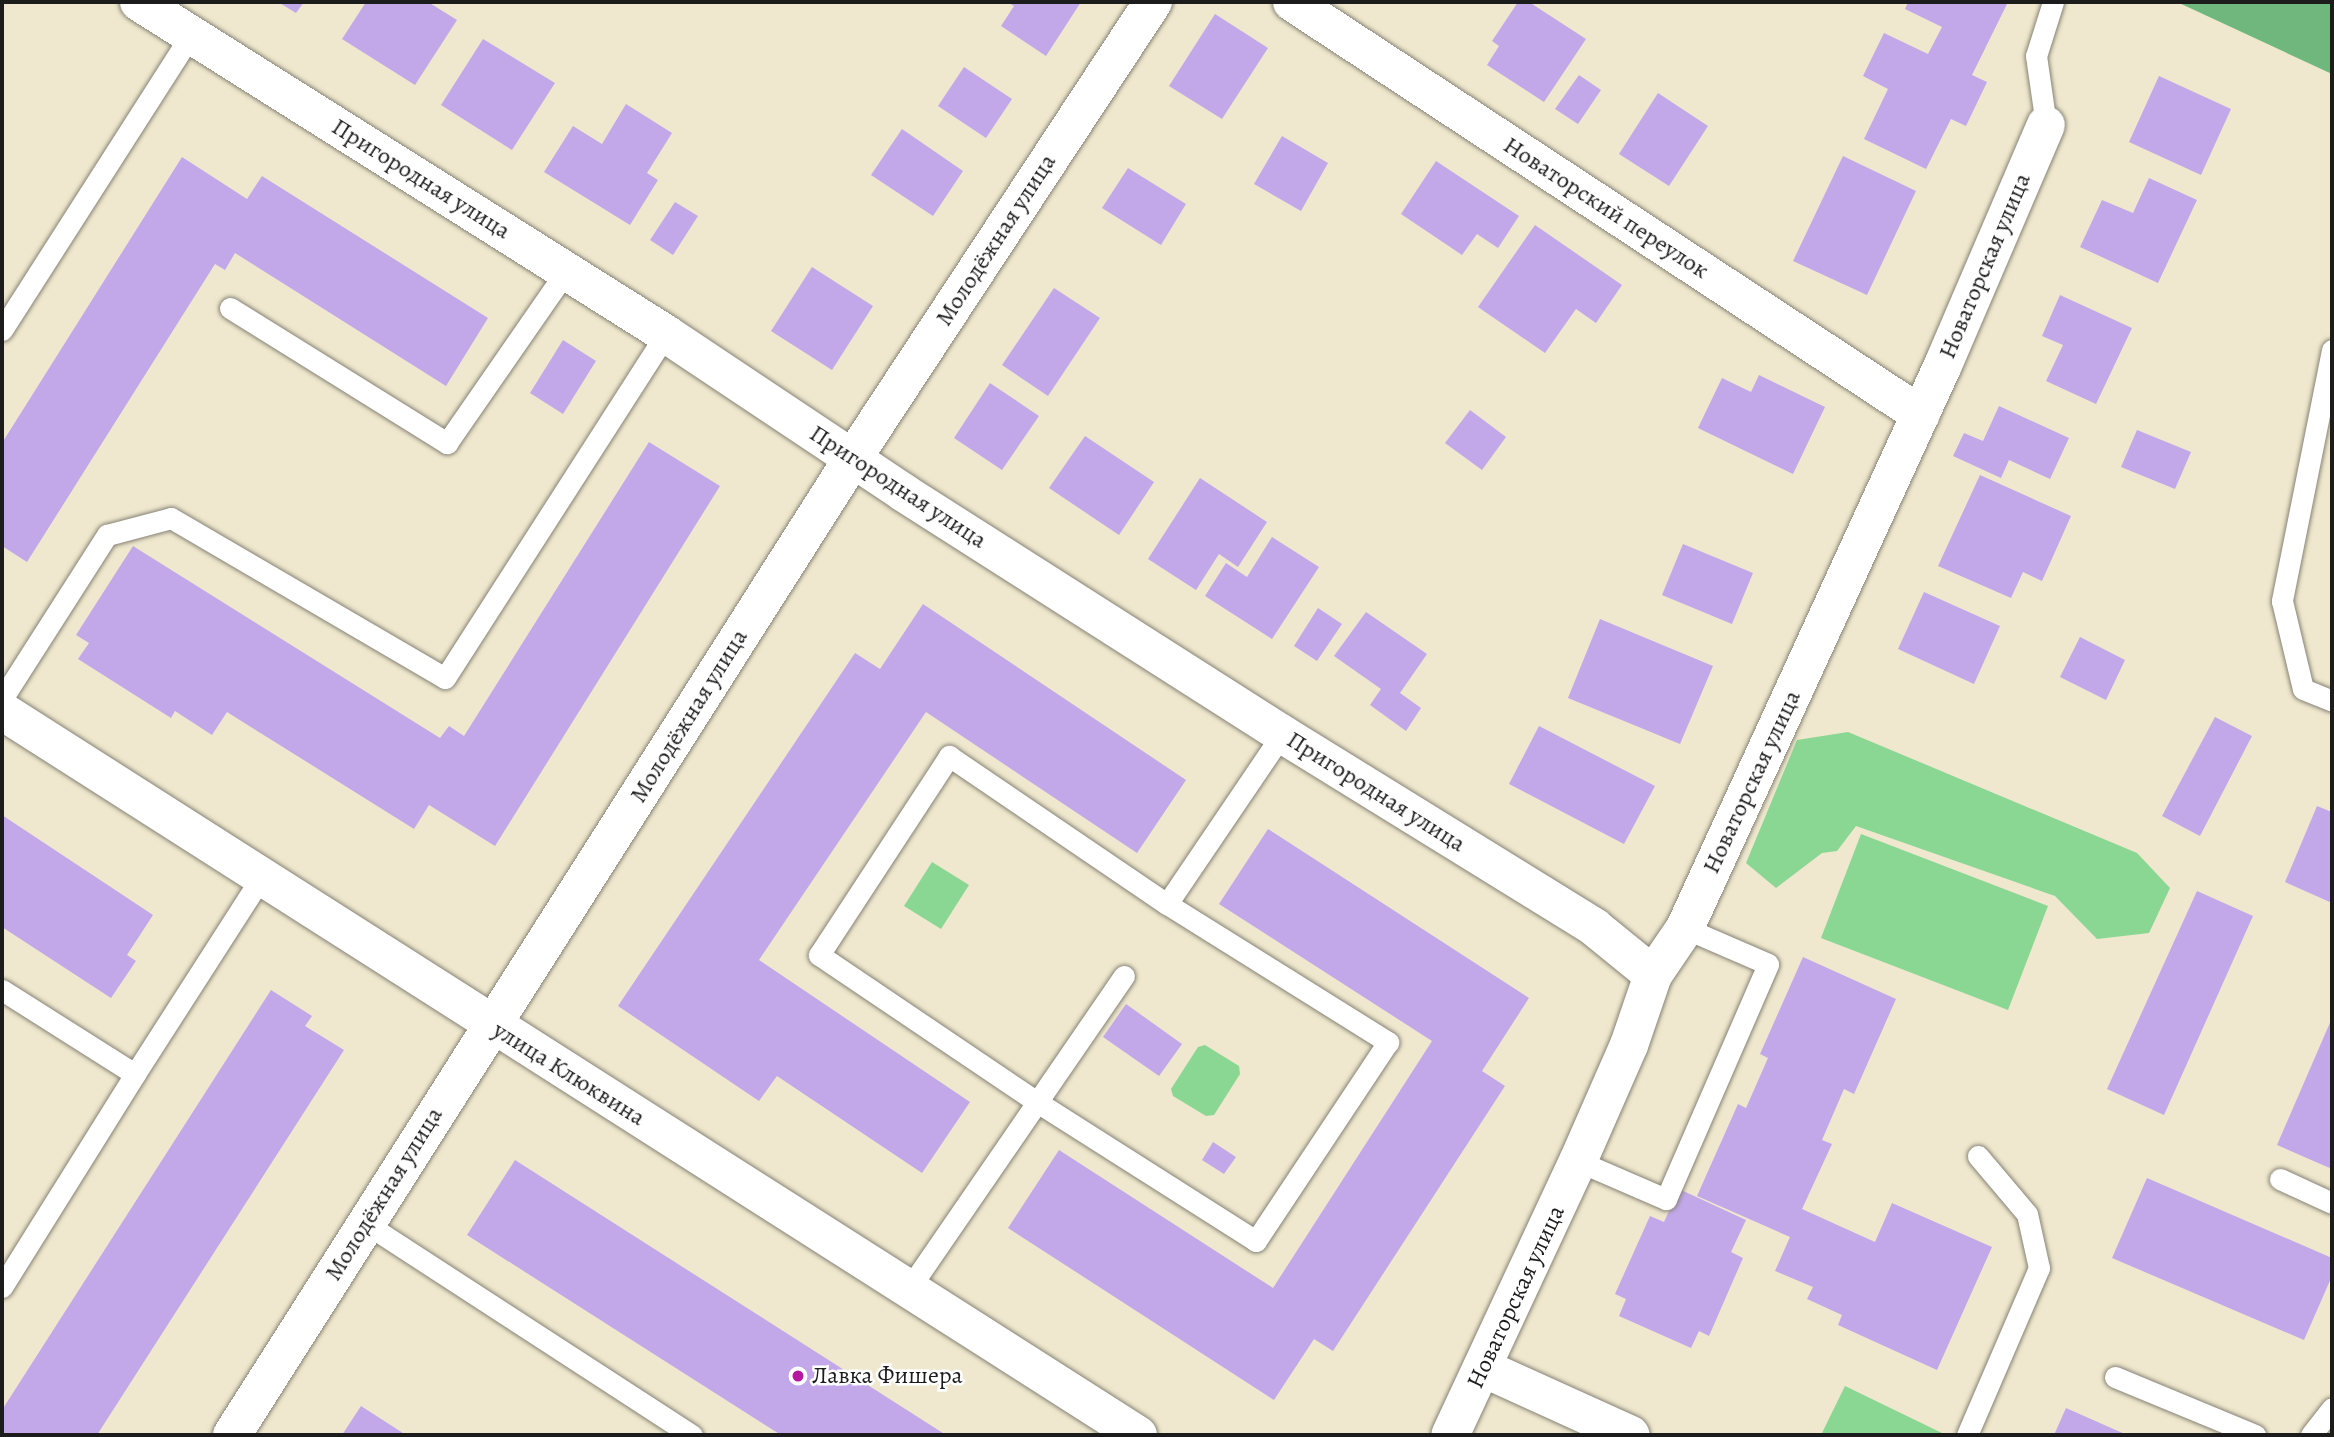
<!DOCTYPE html>
<html>
<head>
<meta charset="utf-8">
<style>
	body { margin:0 }
	#map { position:relative; width:2334px; height:1437px; overflow:hidden; background:#efe8ce; font-family:Alegreya,serif }
	div>[style] { position:absolute }
	.green>* { inset:0; background:#8ad693 }
	.forest>* { inset:0; background:#6fb77d }
	.building>* { inset:0; background:#c2a8e9 }
	.roads { filter:drop-shadow(0 0 2px #868275) drop-shadow(0 0 2px #868275) }
	.service>* { height:21px; margin:-10.5px; padding:0 10.5px; transform-origin:10.5px; border-radius:10.5px; background:#fff }
	.minor>* { height:38px; margin:-19px; padding:0 19px; transform-origin:19px; border-radius:19px; background:#fff }
	.tertiary>* { height:38px; margin:-19px; padding:0 19px; transform-origin:19px; border-radius:19px; background:#fff }
	.dots>* { width:19px; height:19px; translate:-50% -50%; box-sizing:border-box; border:4px solid #fff; border-radius:50% }
	span { translate:-50% -50%; white-space:nowrap; text-align:center; line-height:1.15; -webkit-text-stroke:5px #fff; paint-order:stroke }
	.street-label { font-size:24px; color:#1c1c1c }
	.poi-label { font-size:24px; color:#1c1c1c }
	.left { translate:0 -50%; text-align:left }
	.frame { position:absolute; inset:0; border:4px solid #1c1c1c; pointer-events:none }
</style>
</head>
<body>
<div id="map">
	<div class="green">
		<div style="clip-path:polygon(1848px 732px,2137px 853px,2170px 888px,2149px 933px,2097px 939px,2055px 896px,1856px 826px,1837px 851px,1822px 853px,1776px 888px,1746px 863px,1797px 740px)"></div>
		<div style="clip-path:polygon(1861px 834px,2048px 906px,2008px 1010px,1821px 938px)"></div>
		<div style="clip-path:polygon(932px 862px,969px 885px,941px 929px,904px 906px)"></div>
		<div style="clip-path:polygon(1205px 1045px,1239px 1066px,1240px 1074px,1214px 1115px,1206px 1116px,1173px 1096px,1171px 1089px,1198px 1047px)"></div>
		<div style="clip-path:polygon(1845px 1386px,1944px 1434px,1943px 1435px,1821px 1435px)"></div>
	</div>
	<div class="forest">
		<div style="clip-path:polygon(2177px 2px,2332px 2px,2332px 74px)"></div>
	</div>
	<div class="building">
		<div style="clip-path:polygon(278px 2px,304px 2px,296px 13px)"></div>
		<div style="clip-path:polygon(366px 2px,428px 2px,457px 20px,415px 85px,342px 39px)"></div>
		<div style="clip-path:polygon(1007px 2px,1081px 2px,1046px 56px,1001px 26px,1014px 6px)"></div>
		<div style="clip-path:polygon(1518px 2px,1529px 2px,1586px 39px,1544px 102px,1487px 65px,1499px 46px,1492px 41px)"></div>
		<div style="clip-path:polygon(1908px 2px,2008px 2px,1972px 75px,1987px 82px,1966px 126px,1951px 119px,1926px 169px,1864px 139px,1888px 89px,1863px 76px,1884px 33px,1928px 54px,1942px 27px,1905px 9px)"></div>
		<div style="clip-path:polygon(1215px 14px,1268px 48px,1222px 119px,1169px 86px)"></div>
		<div style="clip-path:polygon(483px 39px,555px 83px,512px 150px,441px 105px)"></div>
		<div style="clip-path:polygon(964px 67px,1012px 99px,986px 138px,938px 106px)"></div>
		<div style="clip-path:polygon(1579px 75px,1601px 90px,1578px 124px,1555px 109px)"></div>
		<div style="clip-path:polygon(2159px 76px,2231px 109px,2201px 175px,2129px 142px)"></div>
		<div style="clip-path:polygon(1658px 93px,1708px 126px,1669px 186px,1619px 154px)"></div>
		<div style="clip-path:polygon(626px 104px,672px 133px,647px 173px,658px 180px,630px 225px,544px 172px,573px 126px,602px 144px)"></div>
		<div style="clip-path:polygon(902px 129px,963px 171px,933px 216px,871px 175px)"></div>
		<div style="clip-path:polygon(1282px 136px,1328px 163px,1301px 211px,1254px 184px)"></div>
		<div style="clip-path:polygon(1843px 156px,1916px 191px,1867px 295px,1793px 261px)"></div>
		<div style="clip-path:polygon(182px 157px,247px 199px,262px 176px,488px 318px,446px 386px,235px 253px,225px 270px,215px 264px,27px 562px,2px 546px,2px 443px)"></div>
		<div style="clip-path:polygon(1436px 161px,1519px 216px,1498px 248px,1477px 234px,1462px 255px,1401px 214px)"></div>
		<div style="clip-path:polygon(1128px 168px,1186px 204px,1161px 245px,1102px 208px)"></div>
		<div style="clip-path:polygon(2149px 178px,2197px 200px,2158px 283px,2080px 247px,2102px 200px,2133px 213px)"></div>
		<div style="clip-path:polygon(675px 202px,698px 216px,673px 255px,650px 240px)"></div>
		<div style="clip-path:polygon(1535px 225px,1622px 285px,1596px 323px,1576px 309px,1545px 353px,1478px 307px)"></div>
		<div style="clip-path:polygon(812px 267px,873px 306px,832px 370px,771px 331px)"></div>
		<div style="clip-path:polygon(1054px 288px,1100px 318px,1048px 396px,1002px 365px)"></div>
		<div style="clip-path:polygon(2060px 295px,2132px 328px,2096px 404px,2046px 381px,2063px 345px,2042px 336px)"></div>
		<div style="clip-path:polygon(563px 340px,596px 361px,563px 414px,530px 393px)"></div>
		<div style="clip-path:polygon(1759px 375px,1825px 407px,1793px 474px,1698px 428px,1722px 378px,1751px 392px)"></div>
		<div style="clip-path:polygon(990px 383px,1039px 416px,1002px 470px,954px 438px)"></div>
		<div style="clip-path:polygon(1999px 406px,2069px 438px,2050px 479px,2009px 460px,2001px 478px,1953px 456px,1964px 433px,1983px 441px)"></div>
		<div style="clip-path:polygon(1470px 410px,1506px 437px,1482px 470px,1445px 443px)"></div>
		<div style="clip-path:polygon(2137px 430px,2191px 452px,2175px 489px,2121px 467px)"></div>
		<div style="clip-path:polygon(1085px 436px,1154px 482px,1119px 535px,1049px 488px)"></div>
		<div style="clip-path:polygon(649px 442px,720px 486px,495px 846px,429px 805px,414px 829px,227px 712px,212px 735px,175px 711px,171px 718px,78px 659px,89px 643px,76px 635px,133px 546px,440px 738px,449px 726px,464px 736px)"></div>
		<div style="clip-path:polygon(1980px 475px,2071px 516px,2042px 581px,2023px 572px,2011px 598px,1938px 566px)"></div>
		<div style="clip-path:polygon(1200px 478px,1267px 522px,1238px 567px,1219px 554px,1196px 590px,1148px 559px)"></div>
		<div style="clip-path:polygon(1272px 537px,1319px 567px,1272px 639px,1205px 596px,1226px 563px,1247px 577px)"></div>
		<div style="clip-path:polygon(1683px 544px,1753px 573px,1732px 624px,1662px 595px)"></div>
		<div style="clip-path:polygon(1924px 592px,2000px 626px,1974px 684px,1898px 649px)"></div>
		<div style="clip-path:polygon(923px 604px,1186px 780px,1137px 853px,926px 712px,759px 960px,970px 1102px,922px 1173px,777px 1076px,759px 1101px,618px 1006px,855px 653px,880px 669px)"></div>
		<div style="clip-path:polygon(1318px 608px,1342px 624px,1317px 661px,1294px 646px)"></div>
		<div style="clip-path:polygon(1366px 612px,1427px 654px,1400px 693px,1421px 708px,1406px 731px,1370px 705px,1381px 689px,1334px 656px)"></div>
		<div style="clip-path:polygon(1600px 619px,1713px 666px,1680px 744px,1568px 698px)"></div>
		<div style="clip-path:polygon(2080px 637px,2125px 660px,2106px 700px,2060px 677px)"></div>
		<div style="clip-path:polygon(2215px 717px,2252px 736px,2200px 836px,2162px 816px)"></div>
		<div style="clip-path:polygon(1539px 726px,1655px 786px,1624px 844px,1509px 784px)"></div>
		<div style="clip-path:polygon(2317px 806px,2332px 812px,2332px 903px,2285px 882px)"></div>
		<div style="clip-path:polygon(2px 815px,153px 915px,127px 955px,136px 961px,111px 998px,2px 927px)"></div>
		<div style="clip-path:polygon(1268px 829px,1529px 998px,1482px 1071px,1505px 1086px,1333px 1351px,1314px 1339px,1274px 1400px,1008px 1228px,1059px 1150px,1273px 1288px,1432px 1041px,1219px 904px)"></div>
		<div style="clip-path:polygon(2197px 891px,2253px 916px,2164px 1115px,2107px 1089px)"></div>
		<div style="clip-path:polygon(1803px 957px,1896px 999px,1854px 1094px,1844px 1089px,1822px 1140px,1832px 1144px,1802px 1209px,1875px 1242px,1892px 1203px,1992px 1247px,1937px 1370px,1838px 1325px,1842px 1315px,1807px 1299px,1813px 1287px,1775px 1271px,1790px 1237px,1697px 1196px,1738px 1104px,1746px 1108px,1768px 1058px,1760px 1054px)"></div>
		<div style="clip-path:polygon(271px 990px,312px 1016px,305px 1026px,344px 1050px,97px 1435px,2px 1435px,2px 1410px)"></div>
		<div style="clip-path:polygon(1126px 1004px,1182px 1044px,1159px 1076px,1103px 1037px)"></div>
		<div style="clip-path:polygon(2332px 1018px,2332px 1169px,2277px 1145px)"></div>
		<div style="clip-path:polygon(1213px 1142px,1236px 1157px,1224px 1174px,1202px 1160px)"></div>
		<div style="clip-path:polygon(515px 1160px,946px 1435px,781px 1435px,467px 1235px)"></div>
		<div style="clip-path:polygon(2147px 1178px,2332px 1258px,2332px 1276px,2304px 1340px,2112px 1258px)"></div>
		<div style="clip-path:polygon(1679px 1189px,1746px 1220px,1731px 1252px,1743px 1258px,1709px 1336px,1699px 1331px,1691px 1348px,1619px 1316px,1626px 1299px,1615px 1294px,1650px 1216px,1664px 1222px)"></div>
		<div style="clip-path:polygon(361px 1406px,406px 1435px,342px 1435px)"></div>
		<div style="clip-path:polygon(2066px 1408px,2127px 1435px,2054px 1435px)"></div>
	</div>
	<div class="roads">
		<div class="service">
			<div style="left:2046px;top:125px;width:70px;rotate:-98.2deg"></div>
			<div style="left:2036px;top:56px;width:57px;rotate:-72.5deg"></div>
			<div style="left:230px;top:308px;width:256px;rotate:31.9deg"></div>
			<div style="left:447px;top:443px;width:209px;rotate:-55.3deg"></div>
			<div style="left:2px;top:330px;width:350px;rotate:-57.4deg"></div>
			<div style="left:2332px;top:350px;width:256px;rotate:101.3deg"></div>
			<div style="left:2282px;top:601px;width:90px;rotate:76.6deg"></div>
			<div style="left:2303px;top:689px;width:31px;rotate:22deg"></div>
			<div style="left:2px;top:699px;width:195px;rotate:-57.4deg"></div>
			<div style="left:107px;top:535px;width:66px;rotate:-14.9deg"></div>
			<div style="left:171px;top:518px;width:317px;rotate:30.3deg"></div>
			<div style="left:445px;top:678px;width:409px;rotate:-57.3deg"></div>
			<div style="left:949px;top:756px;width:263px;rotate:34.2deg"></div>
			<div style="left:1167px;top:904px;width:261px;rotate:32deg"></div>
			<div style="left:1388px;top:1042px;width:239px;rotate:123.6deg"></div>
			<div style="left:1256px;top:1241px;width:259px;rotate:-147.6deg"></div>
			<div style="left:1037px;top:1102px;width:263px;rotate:-146deg"></div>
			<div style="left:819px;top:955px;width:238px;rotate:-56.8deg"></div>
			<div style="left:1167px;top:904px;width:205px;rotate:-55.9deg"></div>
			<div style="left:2px;top:990px;width:157px;rotate:32.3deg"></div>
			<div style="left:135px;top:1074px;width:233px;rotate:-57.3deg"></div>
			<div style="left:1578px;top:1161px;width:96px;rotate:23.4deg"></div>
			<div style="left:1666px;top:1199px;width:256px;rotate:-66.5deg"></div>
			<div style="left:1768px;top:964px;width:90px;rotate:-156.6deg"></div>
			<div style="left:2280px;top:1179px;width:57px;rotate:24.8deg"></div>
			<div style="left:365px;top:1223px;width:390px;rotate:33deg"></div>
			<div style="left:2px;top:1287px;width:251px;rotate:-58deg"></div>
			<div style="left:908px;top:1290px;width:381px;rotate:-55.5deg"></div>
			<div style="left:2115px;top:1377px;width:152px;rotate:22.5deg"></div>
			<div style="left:1967px;top:1435px;width:182px;rotate:-66.7deg"></div>
			<div style="left:2039px;top:1268px;width:55px;rotate:-102.5deg"></div>
			<div style="left:2027px;top:1214px;width:76px;rotate:-130.2deg"></div>
			<div style="left:2311px;top:1435px;width:34px;rotate:-52deg"></div>
		</div>
		<div class="minor">
			<div style="left:1292px;top:2px;width:752px;rotate:33.29deg"></div>
			<div style="left:2px;top:711px;width:1347px;rotate:32.51deg"></div>
			<div style="left:1653px;top:975px;width:57px;rotate:-55.8deg"></div>
			<div style="left:1685px;top:928px;width:619px;rotate:-65.38deg"></div>
			<div style="left:1943px;top:365px;width:261px;rotate:-66.8deg"></div>
		</div>
		<div class="tertiary">
			<div style="left:139px;top:2px;width:623px;rotate:32.21deg"></div>
			<div style="left:666px;top:334px;width:286px;rotate:33.7deg"></div>
			<div style="left:904px;top:493px;width:448px;rotate:32.5deg"></div>
			<div style="left:1282px;top:734px;width:367px;rotate:31.7deg"></div>
			<div style="left:1594px;top:927px;width:76px;rotate:39.1deg"></div>
			<div style="left:1653px;top:975px;width:74px;rotate:108.9deg"></div>
			<div style="left:1629px;top:1045px;width:127px;rotate:113.7deg"></div>
			<div style="left:1578px;top:1161px;width:302px;rotate:115deg"></div>
			<div style="left:1483px;top:1368px;width:162px;rotate:24.4deg"></div>
			<div style="left:232px;top:1435px;width:1158px;rotate:-57.56deg"></div>
			<div style="left:853px;top:458px;width:546px;rotate:-56.66deg"></div>
		</div>
	</div>
	<div class="dots">
		<div style="left:798px;top:1376px;background:#b5179e"></div>
	</div>
	<div class="street-label">
		<span style="left:421px;top:179px;rotate:32deg">Пригородная улица</span>
		<span style="left:1606px;top:208px;rotate:33deg">Новаторский переулок</span>
		<span style="left:996px;top:240px;rotate:-57deg">Молодёжная улица</span>
		<span style="left:1985px;top:266px;rotate:-67deg">Новаторская улица</span>
		<span style="left:898px;top:487px;rotate:33deg">Пригородная улица</span>
		<span style="left:689px;top:716px;rotate:-58deg">Молодёжная улица</span>
		<span style="left:1752px;top:782px;rotate:-65deg">Новаторская улица</span>
		<span style="left:1376px;top:792px;rotate:32deg">Пригородная улица</span>
		<span style="left:569px;top:1074px;rotate:32deg">улица Клюквина</span>
		<span style="left:384px;top:1194px;rotate:-58deg">Молодёжная улица</span>
		<span style="left:1516px;top:1297px;rotate:-65deg">Новаторская улица</span>
	</div>
	<div class="poi-label">
		<span class="left" style="left:812px;top:1376px">Лавка Фишера</span>
	</div>
	<div class="frame"></div>
</div>
</body>
</html>
